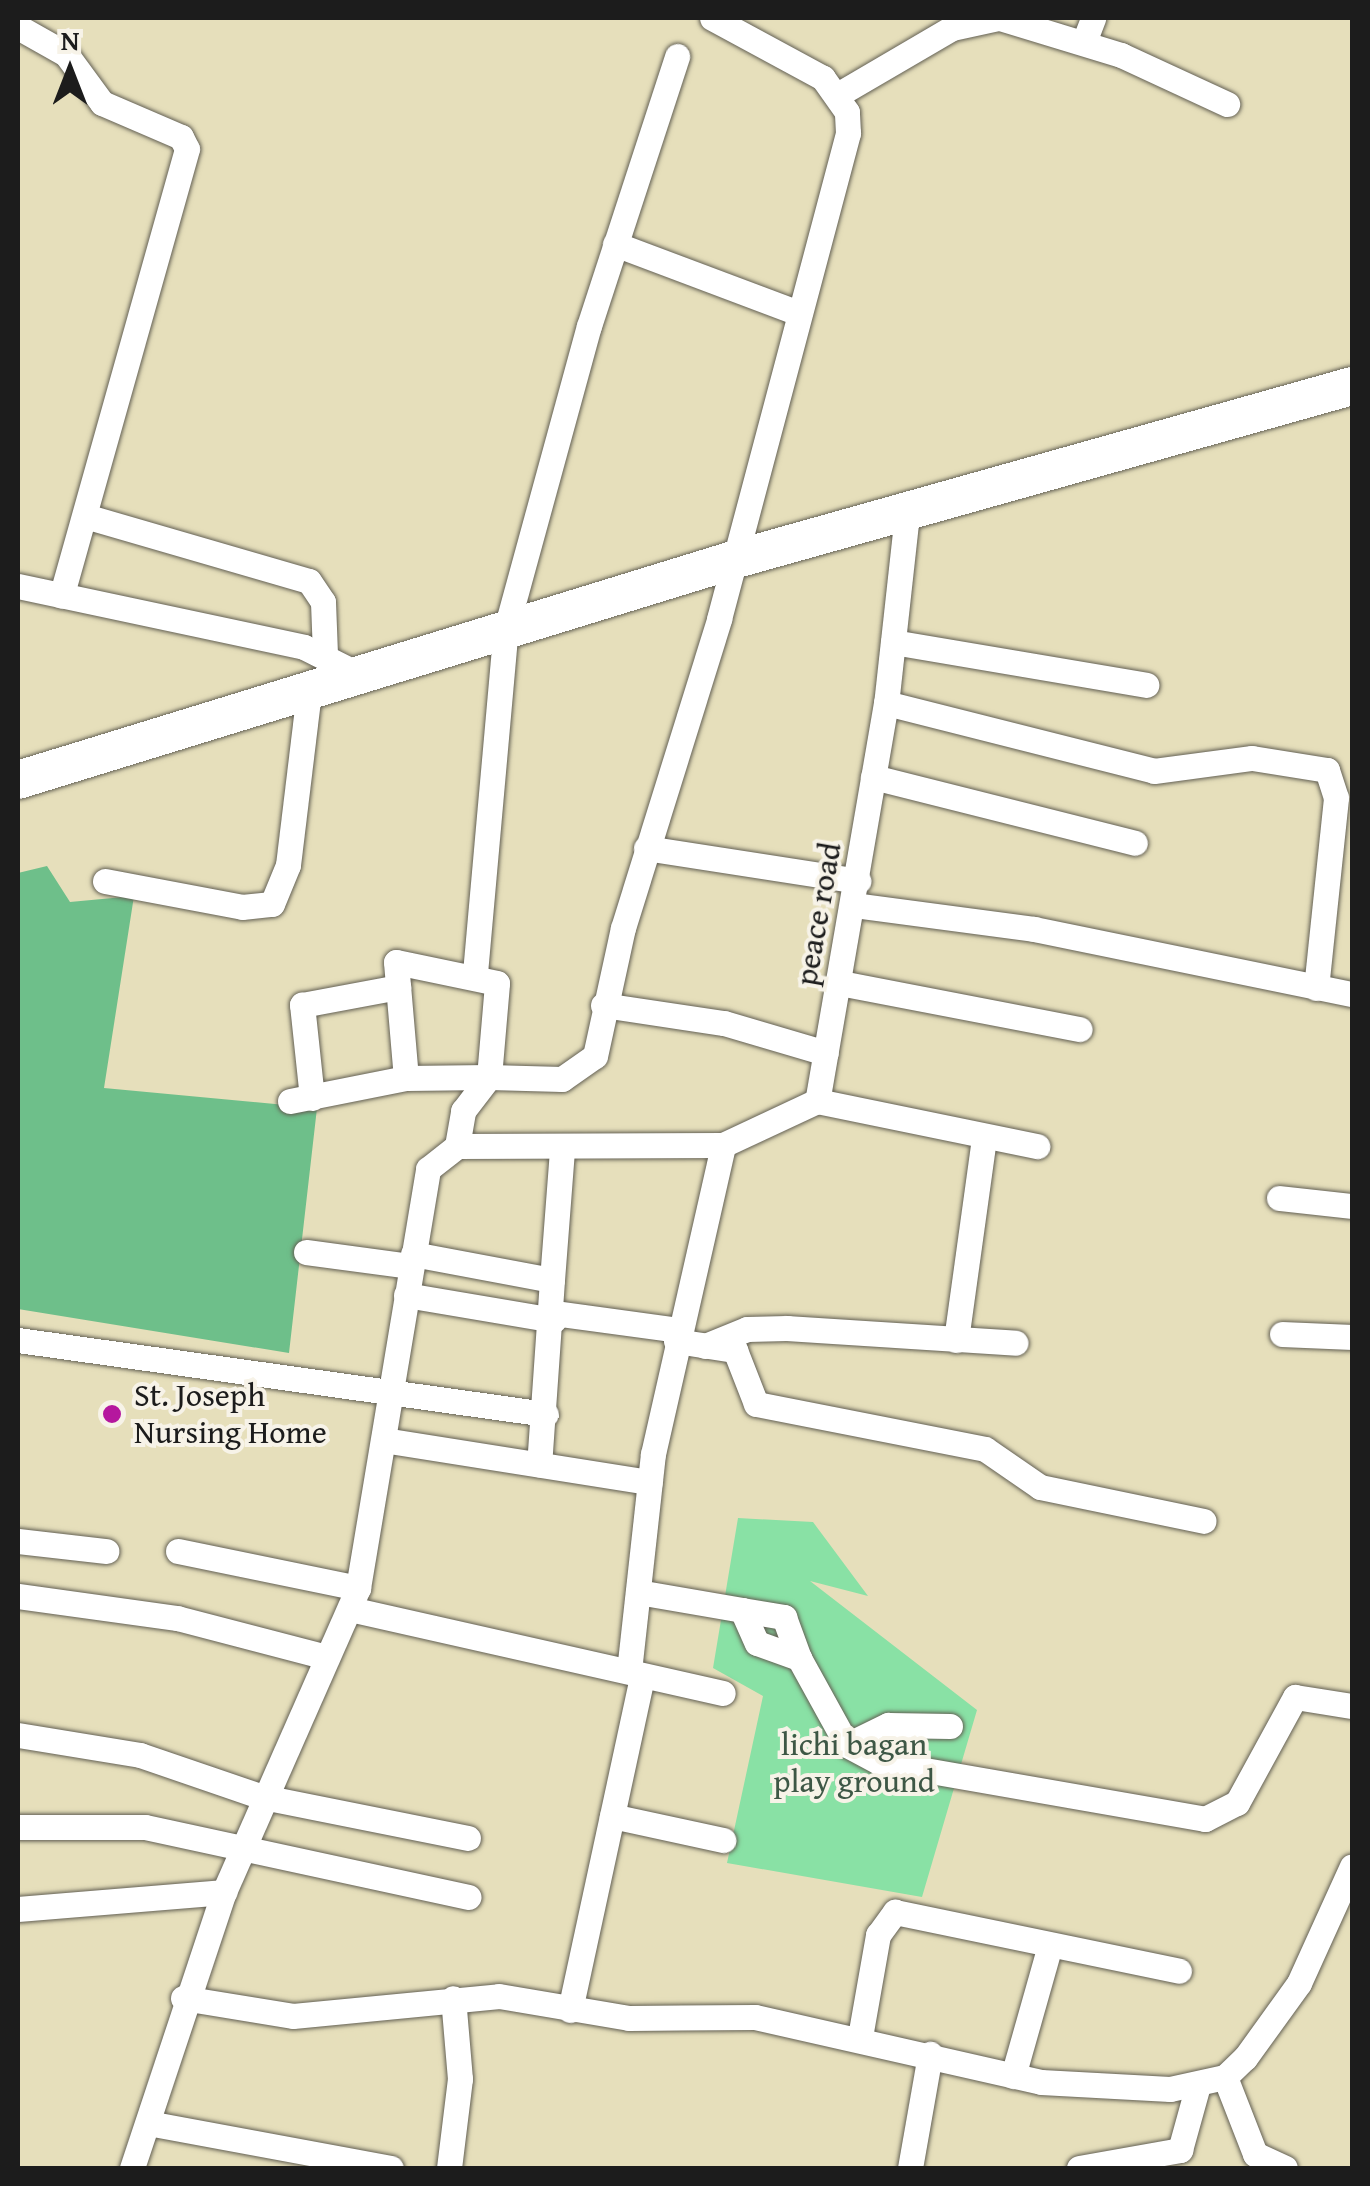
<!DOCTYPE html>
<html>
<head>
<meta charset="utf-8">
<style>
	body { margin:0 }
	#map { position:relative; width:1370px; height:2186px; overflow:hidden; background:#e6dfbb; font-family:"Gentium Book Plus",serif }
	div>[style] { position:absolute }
	.green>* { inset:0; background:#89e1a5 }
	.forest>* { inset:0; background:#6ebf8a }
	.roads { filter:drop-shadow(0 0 2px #636054) drop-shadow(0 0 2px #636054) }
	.minor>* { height:25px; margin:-12.5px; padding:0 12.5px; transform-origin:12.5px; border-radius:12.5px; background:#fff }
	.secondary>* { height:38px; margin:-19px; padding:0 19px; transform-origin:19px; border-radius:19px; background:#fff }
	.dots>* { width:28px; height:28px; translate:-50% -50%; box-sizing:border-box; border:5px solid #f7f3e8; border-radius:50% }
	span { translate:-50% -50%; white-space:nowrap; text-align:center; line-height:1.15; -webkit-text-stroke:8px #f7f3e8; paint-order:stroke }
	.street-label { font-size:32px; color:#1c1c1c }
	.poi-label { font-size:32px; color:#1c1c1c }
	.left { translate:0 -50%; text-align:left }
	.park-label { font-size:32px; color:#3d5745 }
	.frame { position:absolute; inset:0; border:20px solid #1c1c1c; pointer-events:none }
	.north { position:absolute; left:20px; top:20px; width:100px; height:100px; -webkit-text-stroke:8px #f7f3e8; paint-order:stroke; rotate:0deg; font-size:28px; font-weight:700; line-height:40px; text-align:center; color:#1c1c1c }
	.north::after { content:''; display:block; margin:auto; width:35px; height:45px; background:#1c1c1c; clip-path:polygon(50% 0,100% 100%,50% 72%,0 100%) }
</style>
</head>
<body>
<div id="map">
	<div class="green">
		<div style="clip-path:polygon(738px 1518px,813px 1522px,868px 1596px,810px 1581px,977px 1710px,922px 1897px,727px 1863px,763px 1696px,713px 1668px)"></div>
	</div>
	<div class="forest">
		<div style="clip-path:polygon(47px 866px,70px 902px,134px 896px,104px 1088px,317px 1108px,289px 1353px,18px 1309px,18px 873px)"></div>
	</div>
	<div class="roads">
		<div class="minor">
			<div style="left:1000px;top:18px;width:127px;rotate:17deg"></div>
			<div style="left:1121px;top:55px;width:117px;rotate:24.8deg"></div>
			<div style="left:18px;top:27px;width:55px;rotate:29.4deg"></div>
			<div style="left:66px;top:54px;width:61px;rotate:53.7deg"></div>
			<div style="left:102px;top:103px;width:86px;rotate:23.3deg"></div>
			<div style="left:181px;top:137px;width:13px;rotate:63deg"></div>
			<div style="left:187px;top:149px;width:464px;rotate:105.7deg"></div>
			<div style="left:1084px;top:42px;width:26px;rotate:-69deg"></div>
			<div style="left:839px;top:94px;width:131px;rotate:-30.3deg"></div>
			<div style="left:952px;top:28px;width:47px;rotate:-12.3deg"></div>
			<div style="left:615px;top:244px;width:197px;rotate:20.6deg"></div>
			<div style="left:907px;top:514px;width:190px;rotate:96.3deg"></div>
			<div style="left:886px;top:703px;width:404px;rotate:99.8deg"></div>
			<div style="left:817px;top:1101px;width:225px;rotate:11.6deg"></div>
			<div style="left:85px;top:516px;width:233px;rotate:16.2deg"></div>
			<div style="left:309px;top:581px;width:25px;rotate:56deg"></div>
			<div style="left:323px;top:602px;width:53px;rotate:87.8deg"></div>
			<div style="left:18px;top:586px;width:292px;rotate:12deg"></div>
			<div style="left:304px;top:647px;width:63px;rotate:26.6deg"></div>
			<div style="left:893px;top:642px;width:257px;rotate:9.6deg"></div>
			<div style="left:886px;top:703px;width:276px;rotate:14.2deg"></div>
			<div style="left:1154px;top:771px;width:99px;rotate:-7.6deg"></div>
			<div style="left:1252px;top:758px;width:76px;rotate:9.1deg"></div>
			<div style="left:1327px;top:770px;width:29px;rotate:72deg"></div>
			<div style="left:1336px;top:798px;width:191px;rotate:96deg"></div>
			<div style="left:873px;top:777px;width:270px;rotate:14.1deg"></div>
			<div style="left:646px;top:848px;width:215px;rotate:8.8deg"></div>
			<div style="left:105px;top:881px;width:139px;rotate:10.7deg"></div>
			<div style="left:242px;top:907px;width:30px;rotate:-6deg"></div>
			<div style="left:272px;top:904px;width:42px;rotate:-67.7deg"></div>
			<div style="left:288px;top:865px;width:174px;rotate:-83.1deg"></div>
			<div style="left:854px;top:905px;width:182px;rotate:7.6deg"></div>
			<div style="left:1034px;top:929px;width:325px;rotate:11.6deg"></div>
			<div style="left:475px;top:973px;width:345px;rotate:-84.9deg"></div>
			<div style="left:506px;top:629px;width:314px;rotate:-74.7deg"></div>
			<div style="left:589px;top:326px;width:284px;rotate:-71.9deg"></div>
			<div style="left:840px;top:983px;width:244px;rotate:10.9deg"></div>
			<div style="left:603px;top:1005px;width:122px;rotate:8.5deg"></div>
			<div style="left:724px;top:1023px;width:106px;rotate:16.4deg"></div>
			<div style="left:312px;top:1098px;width:94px;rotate:-96.1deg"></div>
			<div style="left:302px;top:1005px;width:98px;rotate:-10.6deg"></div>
			<div style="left:290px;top:1101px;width:118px;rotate:-11.2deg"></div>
			<div style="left:406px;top:1078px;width:83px;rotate:-0.7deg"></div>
			<div style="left:489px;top:1077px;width:94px;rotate:-85.1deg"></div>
			<div style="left:497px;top:983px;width:103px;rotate:-168.3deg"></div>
			<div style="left:396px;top:962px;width:116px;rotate:85.1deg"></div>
			<div style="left:457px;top:1146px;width:36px;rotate:-80deg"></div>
			<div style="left:463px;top:1111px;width:43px;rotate:-52.6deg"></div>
			<div style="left:489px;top:1077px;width:73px;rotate:1.6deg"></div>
			<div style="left:562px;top:1079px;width:40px;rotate:-34.9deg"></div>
			<div style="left:595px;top:1056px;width:131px;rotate:-77.7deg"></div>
			<div style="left:623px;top:928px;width:324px;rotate:-72.7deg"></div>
			<div style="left:719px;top:619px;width:503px;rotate:-75.13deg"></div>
			<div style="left:848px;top:133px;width:21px;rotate:-93deg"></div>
			<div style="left:847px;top:112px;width:42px;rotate:-125.2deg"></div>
			<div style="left:823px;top:78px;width:126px;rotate:-151.6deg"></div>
			<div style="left:1279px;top:1198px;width:73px;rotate:6.3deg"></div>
			<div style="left:306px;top:1252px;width:106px;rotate:7.6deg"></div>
			<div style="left:413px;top:1254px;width:141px;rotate:10.6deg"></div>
			<div style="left:552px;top:1280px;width:185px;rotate:94deg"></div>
			<div style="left:552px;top:1280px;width:129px;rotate:-85.6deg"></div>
			<div style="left:406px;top:1295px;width:150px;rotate:9.6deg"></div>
			<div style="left:554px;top:1313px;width:125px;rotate:7.8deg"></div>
			<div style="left:1282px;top:1334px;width:70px;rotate:2.5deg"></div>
			<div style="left:18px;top:1340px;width:533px;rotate:7.98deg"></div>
			<div style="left:956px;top:1340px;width:205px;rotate:-82.1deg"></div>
			<div style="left:676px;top:1341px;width:60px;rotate:8.7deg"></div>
			<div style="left:735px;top:1350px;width:58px;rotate:68.7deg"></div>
			<div style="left:756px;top:1404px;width:233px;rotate:11.1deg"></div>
			<div style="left:985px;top:1449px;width:67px;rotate:34.6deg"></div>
			<div style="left:1040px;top:1487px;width:167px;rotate:11.7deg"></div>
			<div style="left:705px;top:1346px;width:45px;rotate:-22deg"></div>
			<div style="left:747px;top:1329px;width:40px;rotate:-1.4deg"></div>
			<div style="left:787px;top:1328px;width:229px;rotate:3.7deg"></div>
			<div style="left:384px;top:1440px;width:269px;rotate:9deg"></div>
			<div style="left:18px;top:1541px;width:89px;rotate:6.5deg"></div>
			<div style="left:178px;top:1551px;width:184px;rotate:11.6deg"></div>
			<div style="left:638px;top:1592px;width:106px;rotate:9.8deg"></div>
			<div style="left:742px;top:1610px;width:36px;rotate:66deg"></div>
			<div style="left:757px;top:1643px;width:45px;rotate:19.7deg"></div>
			<div style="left:799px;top:1658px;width:99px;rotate:61.1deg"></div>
			<div style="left:847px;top:1745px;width:36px;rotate:28deg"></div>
			<div style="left:879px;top:1762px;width:331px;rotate:9.9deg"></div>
			<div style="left:1205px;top:1819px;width:36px;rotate:-27deg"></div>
			<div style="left:1237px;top:1803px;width:121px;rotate:-61.3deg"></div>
			<div style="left:1295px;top:1697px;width:58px;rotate:9deg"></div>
			<div style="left:18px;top:1596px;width:161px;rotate:7.9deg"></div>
			<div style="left:177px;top:1618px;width:151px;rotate:14.6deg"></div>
			<div style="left:350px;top:1609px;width:382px;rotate:12.7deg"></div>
			<div style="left:742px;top:1610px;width:43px;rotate:9.5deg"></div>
			<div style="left:784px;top:1617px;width:44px;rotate:69.9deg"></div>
			<div style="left:629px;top:1671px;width:218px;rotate:-83.7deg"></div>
			<div style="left:653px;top:1454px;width:317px;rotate:-77.2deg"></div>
			<div style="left:18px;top:1735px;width:124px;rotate:9.3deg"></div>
			<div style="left:140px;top:1755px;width:130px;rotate:18.9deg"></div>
			<div style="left:263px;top:1797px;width:209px;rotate:11.3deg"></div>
			<div style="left:847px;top:1745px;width:46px;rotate:-26deg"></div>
			<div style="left:888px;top:1725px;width:62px;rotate:0.9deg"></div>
			<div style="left:612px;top:1816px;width:114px;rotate:12.2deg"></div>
			<div style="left:18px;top:1827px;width:127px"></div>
			<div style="left:145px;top:1827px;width:331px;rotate:12.2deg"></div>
			<div style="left:18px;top:1909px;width:207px;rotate:-4.7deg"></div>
			<div style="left:183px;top:1998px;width:111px;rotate:9.3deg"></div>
			<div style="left:293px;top:2016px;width:207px;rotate:-5.5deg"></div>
			<div style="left:499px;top:1996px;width:132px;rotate:9.6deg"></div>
			<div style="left:629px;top:2018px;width:126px;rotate:-0.5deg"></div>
			<div style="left:755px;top:2017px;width:293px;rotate:12.8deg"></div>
			<div style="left:1041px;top:2082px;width:129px;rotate:3.1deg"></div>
			<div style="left:1170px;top:2089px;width:56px;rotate:-12.3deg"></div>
			<div style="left:1225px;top:2077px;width:28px;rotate:-44deg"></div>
			<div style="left:1245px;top:2058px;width:92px;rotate:-54.2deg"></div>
			<div style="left:1299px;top:1983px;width:128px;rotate:-65.6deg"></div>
			<div style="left:570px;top:2010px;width:342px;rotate:-77.8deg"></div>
			<div style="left:860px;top:2037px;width:104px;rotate:-80deg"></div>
			<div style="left:878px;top:1935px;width:29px;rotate:-54deg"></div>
			<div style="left:895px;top:1912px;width:290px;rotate:11.7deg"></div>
			<div style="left:1013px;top:2076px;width:136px;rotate:-74.2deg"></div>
			<div style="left:1225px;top:2077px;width:83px;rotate:68.7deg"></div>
			<div style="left:1255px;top:2154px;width:33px;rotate:25deg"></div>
			<div style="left:148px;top:2123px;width:247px;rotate:10.5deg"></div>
			<div style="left:132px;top:2168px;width:291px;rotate:-71.6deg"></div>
			<div style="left:224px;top:1892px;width:332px;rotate:-66.2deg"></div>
			<div style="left:358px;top:1588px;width:425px;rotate:-80.5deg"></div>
			<div style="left:428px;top:1169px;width:37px;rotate:-38deg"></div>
			<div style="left:457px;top:1146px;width:266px;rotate:-0.2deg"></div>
			<div style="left:723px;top:1145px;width:104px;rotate:-25.1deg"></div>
			<div style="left:449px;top:2168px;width:90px;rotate:-83deg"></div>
			<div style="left:460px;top:2079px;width:81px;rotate:-94.9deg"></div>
			<div style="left:910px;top:2168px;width:116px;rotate:-80deg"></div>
			<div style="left:1079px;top:2168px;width:103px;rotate:-10.1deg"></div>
			<div style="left:1180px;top:2150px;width:67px;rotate:-74.5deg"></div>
		</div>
		<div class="secondary">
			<div style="left:18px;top:780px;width:748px;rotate:-17.1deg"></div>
			<div style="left:733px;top:560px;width:643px;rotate:-15.7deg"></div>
		</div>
	</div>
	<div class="dots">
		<div style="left:112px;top:1414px;background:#b5179e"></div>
	</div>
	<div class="street-label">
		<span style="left:818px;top:914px;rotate:-80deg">peace road</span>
	</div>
	<div class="poi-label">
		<span class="left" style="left:134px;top:1414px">St. Joseph<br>Nursing Home</span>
	</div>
	<div class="park-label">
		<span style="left:854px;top:1763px">lichi bagan<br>play ground</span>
	</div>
	<div class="frame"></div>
	<div class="north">N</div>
</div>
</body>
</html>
